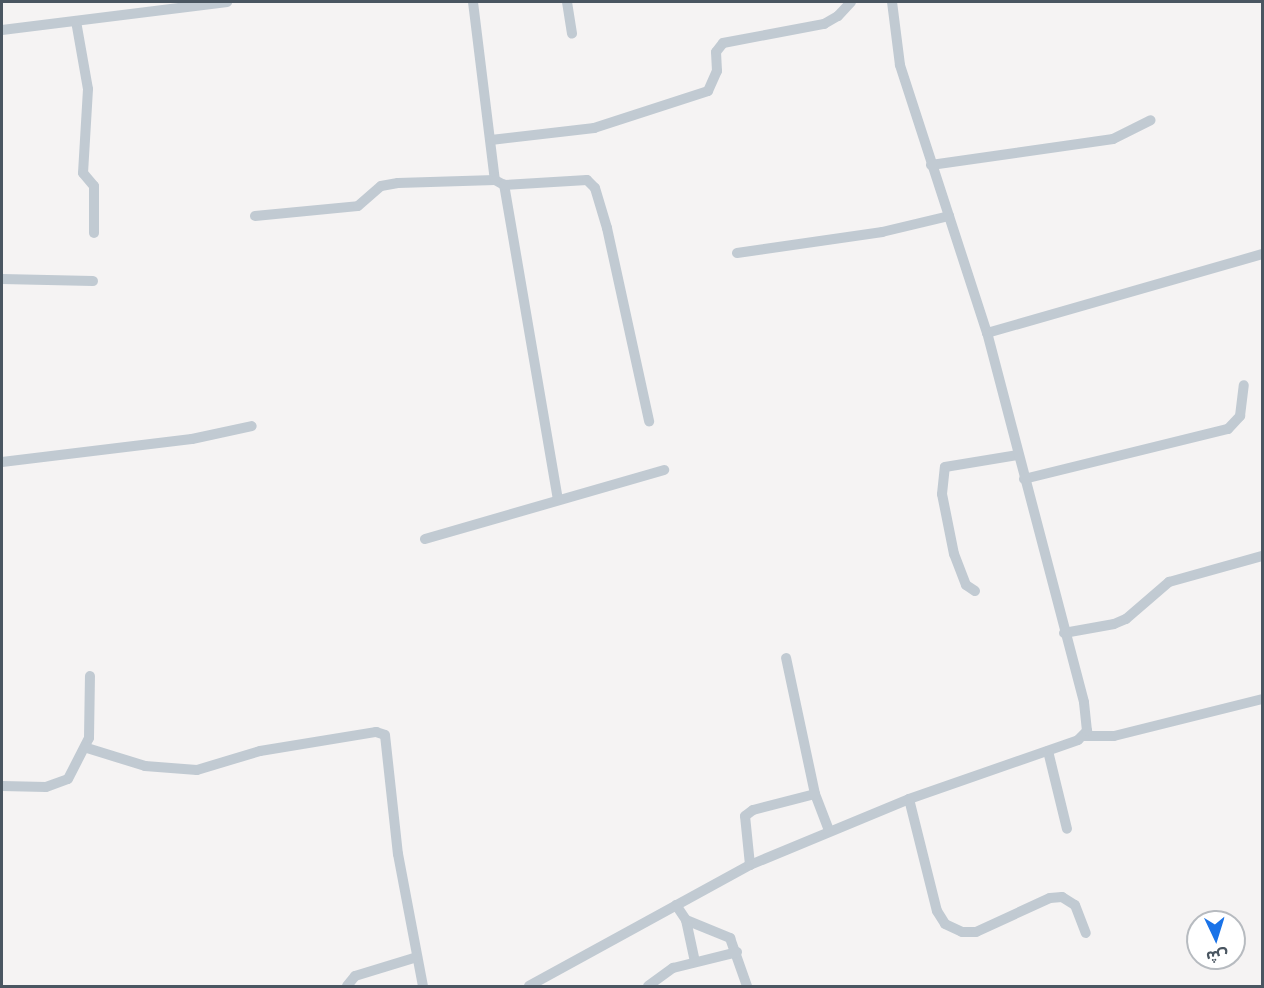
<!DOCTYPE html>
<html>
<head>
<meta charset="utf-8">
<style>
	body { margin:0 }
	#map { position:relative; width:1264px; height:988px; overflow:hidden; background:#f5f3f3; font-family:Jost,"Noto Sans Arabic",sans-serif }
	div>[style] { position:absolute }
	.minor>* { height:10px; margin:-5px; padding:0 5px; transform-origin:5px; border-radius:5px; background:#c1cad2 }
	span { translate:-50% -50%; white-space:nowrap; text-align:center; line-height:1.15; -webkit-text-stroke:6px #fff; paint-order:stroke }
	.frame { position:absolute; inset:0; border:3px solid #4a5661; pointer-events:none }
	.north { position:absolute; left:1186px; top:910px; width:60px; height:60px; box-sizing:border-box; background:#fff; border:2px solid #b7bbc0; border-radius:50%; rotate:176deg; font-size:16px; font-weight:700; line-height:24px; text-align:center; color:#4a5661 }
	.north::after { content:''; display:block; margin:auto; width:21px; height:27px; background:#1a73e8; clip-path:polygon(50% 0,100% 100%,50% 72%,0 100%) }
</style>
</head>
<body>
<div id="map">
	<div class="minor">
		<div style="left:473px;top:2px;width:179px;rotate:83deg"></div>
		<div style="left:567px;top:2px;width:32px;rotate:81deg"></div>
		<div style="left:76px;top:21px;width:69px;rotate:80deg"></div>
		<div style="left:88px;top:89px;width:84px;rotate:93.4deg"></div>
		<div style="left:83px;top:173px;width:17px;rotate:50deg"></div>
		<div style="left:94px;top:186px;width:47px;rotate:90deg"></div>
		<div style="left:2px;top:30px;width:227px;rotate:-7.1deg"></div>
		<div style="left:491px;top:140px;width:104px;rotate:-6.6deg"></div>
		<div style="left:594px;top:128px;width:120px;rotate:-18deg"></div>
		<div style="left:708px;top:91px;width:22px;rotate:-66deg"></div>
		<div style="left:717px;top:71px;width:19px;rotate:-93deg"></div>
		<div style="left:716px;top:52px;width:11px;rotate:-52deg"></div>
		<div style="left:723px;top:43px;width:103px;rotate:-10.7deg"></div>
		<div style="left:824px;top:24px;width:16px;rotate:-30deg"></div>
		<div style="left:838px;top:16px;width:19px;rotate:-47deg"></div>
		<div style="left:931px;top:165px;width:184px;rotate:-8.1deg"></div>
		<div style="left:1113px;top:139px;width:42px;rotate:-26.6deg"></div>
		<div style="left:255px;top:216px;width:103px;rotate:-5.5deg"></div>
		<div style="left:358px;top:206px;width:30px;rotate:-41deg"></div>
		<div style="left:381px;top:186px;width:17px;rotate:-10deg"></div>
		<div style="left:398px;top:183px;width:97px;rotate:-1.8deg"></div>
		<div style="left:495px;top:180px;width:10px;rotate:29deg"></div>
		<div style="left:737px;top:253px;width:147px;rotate:-8.2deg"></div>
		<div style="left:882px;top:232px;width:69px;rotate:-13.4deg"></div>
		<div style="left:2px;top:279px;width:91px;rotate:1.3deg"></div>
		<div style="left:987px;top:333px;width:286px;rotate:-16deg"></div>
		<div style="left:2px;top:462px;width:191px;rotate:-6.9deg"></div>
		<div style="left:192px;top:439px;width:61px;rotate:-12.2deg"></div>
		<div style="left:1024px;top:479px;width:210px;rotate:-13.8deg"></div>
		<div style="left:1228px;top:429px;width:18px;rotate:-47deg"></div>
		<div style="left:1240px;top:416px;width:31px;rotate:-83deg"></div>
		<div style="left:558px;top:500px;width:320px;rotate:-99.7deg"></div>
		<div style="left:504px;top:185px;width:83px;rotate:-3.4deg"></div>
		<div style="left:587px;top:180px;width:11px;rotate:45deg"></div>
		<div style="left:595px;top:188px;width:42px;rotate:73.3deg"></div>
		<div style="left:607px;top:228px;width:198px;rotate:77.7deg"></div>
		<div style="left:425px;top:539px;width:249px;rotate:-16.1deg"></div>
		<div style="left:975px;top:591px;width:11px;rotate:-146deg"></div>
		<div style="left:966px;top:585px;width:33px;rotate:-111deg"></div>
		<div style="left:954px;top:554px;width:61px;rotate:-101.3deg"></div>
		<div style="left:942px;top:494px;width:27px;rotate:-84deg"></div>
		<div style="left:945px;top:467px;width:74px;rotate:-9.3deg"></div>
		<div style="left:1064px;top:633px;width:51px;rotate:-10.2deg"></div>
		<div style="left:1114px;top:624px;width:13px;rotate:-23deg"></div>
		<div style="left:1126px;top:619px;width:57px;rotate:-40.7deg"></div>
		<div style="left:1169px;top:582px;width:97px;rotate:-15.6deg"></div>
		<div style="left:1084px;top:736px;width:30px"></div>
		<div style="left:1114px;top:736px;width:153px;rotate:-14deg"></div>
		<div style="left:87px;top:748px;width:61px;rotate:17.2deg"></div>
		<div style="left:145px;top:766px;width:52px;rotate:4.4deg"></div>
		<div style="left:197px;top:770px;width:66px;rotate:-16.8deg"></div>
		<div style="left:260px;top:751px;width:118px;rotate:-9.3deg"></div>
		<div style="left:376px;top:732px;width:9px;rotate:18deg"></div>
		<div style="left:385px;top:735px;width:120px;rotate:83.8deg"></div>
		<div style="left:398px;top:854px;width:134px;rotate:79.3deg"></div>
		<div style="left:1048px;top:751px;width:80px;rotate:76.3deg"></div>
		<div style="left:2px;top:786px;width:44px;rotate:1.3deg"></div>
		<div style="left:46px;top:787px;width:23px;rotate:-20deg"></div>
		<div style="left:68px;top:779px;width:46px;rotate:-62.9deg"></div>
		<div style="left:89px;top:738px;width:62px;rotate:-89.1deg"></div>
		<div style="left:815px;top:794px;width:39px;rotate:69deg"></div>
		<div style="left:909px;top:799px;width:115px;rotate:76deg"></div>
		<div style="left:937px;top:911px;width:15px;rotate:58deg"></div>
		<div style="left:945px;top:924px;width:19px;rotate:25deg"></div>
		<div style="left:962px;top:932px;width:14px"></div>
		<div style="left:976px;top:932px;width:81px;rotate:-24.7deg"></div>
		<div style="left:1050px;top:898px;width:12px;rotate:-5deg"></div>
		<div style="left:1062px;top:897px;width:15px;rotate:32deg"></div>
		<div style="left:1075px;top:905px;width:30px;rotate:69deg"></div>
		<div style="left:750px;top:865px;width:49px;rotate:-95.8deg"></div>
		<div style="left:745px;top:816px;width:10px;rotate:-37deg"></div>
		<div style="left:753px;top:810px;width:64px;rotate:-14.5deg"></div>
		<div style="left:815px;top:794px;width:139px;rotate:-102deg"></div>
		<div style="left:676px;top:905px;width:18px;rotate:56deg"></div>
		<div style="left:686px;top:920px;width:48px;rotate:22.2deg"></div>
		<div style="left:730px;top:938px;width:51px;rotate:70.5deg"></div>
		<div style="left:686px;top:920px;width:43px;rotate:77.9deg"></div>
		<div style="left:347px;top:986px;width:13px;rotate:-51deg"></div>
		<div style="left:355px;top:976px;width:65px;rotate:-17deg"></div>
		<div style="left:529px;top:986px;width:252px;rotate:-28.7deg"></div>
		<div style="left:750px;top:865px;width:172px;rotate:-22.5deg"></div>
		<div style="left:909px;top:799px;width:179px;rotate:-19.2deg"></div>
		<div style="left:1078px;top:740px;width:13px;rotate:-45deg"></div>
		<div style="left:1087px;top:731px;width:29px;rotate:-96deg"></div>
		<div style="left:1084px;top:702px;width:382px;rotate:-104.7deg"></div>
		<div style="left:987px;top:333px;width:282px;rotate:-108deg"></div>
		<div style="left:900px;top:65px;width:64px;rotate:-97.2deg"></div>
		<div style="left:648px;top:986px;width:31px;rotate:-36deg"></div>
		<div style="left:673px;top:968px;width:66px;rotate:-14deg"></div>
	</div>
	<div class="frame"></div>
	<div class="north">ش</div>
</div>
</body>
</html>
